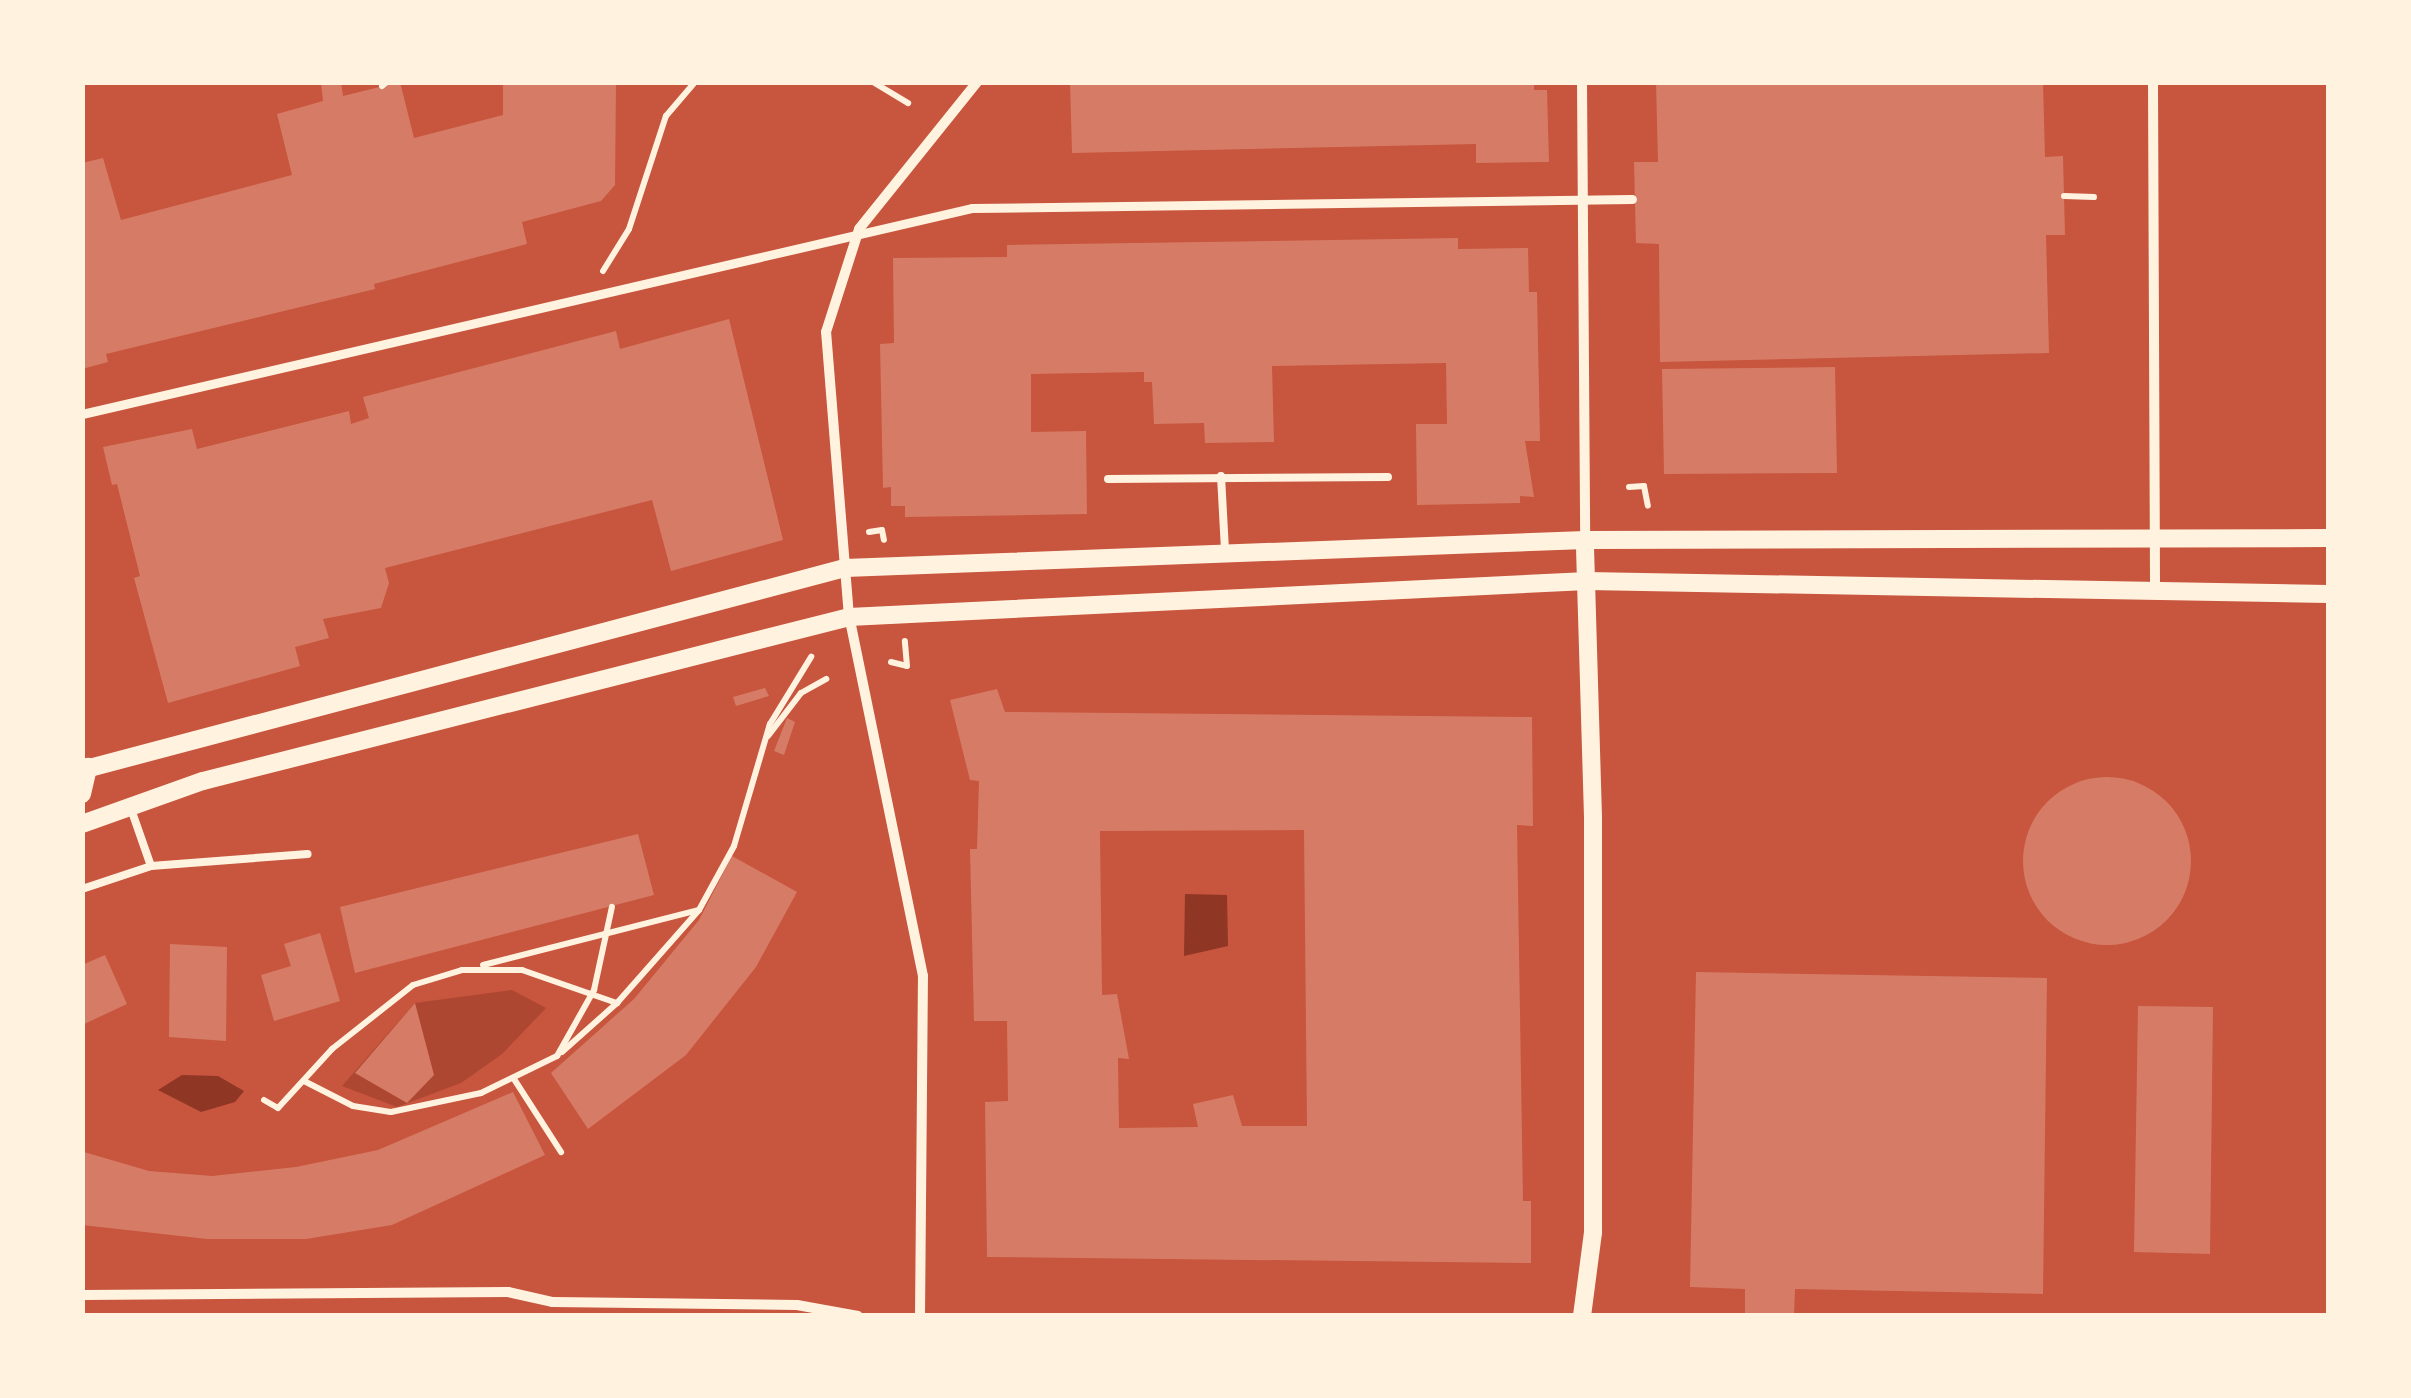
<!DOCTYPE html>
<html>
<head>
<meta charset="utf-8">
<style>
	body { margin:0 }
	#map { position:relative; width:2411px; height:1398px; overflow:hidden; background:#c8553d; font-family:Quicksand,sans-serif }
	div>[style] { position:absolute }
	.green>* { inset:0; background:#ae4732 }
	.water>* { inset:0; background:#8f3625 }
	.building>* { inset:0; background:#d67c66 }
	.round { border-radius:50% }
	.path>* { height:6px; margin:-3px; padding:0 3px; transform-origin:3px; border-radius:3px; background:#fff3e0 }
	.service>* { height:8px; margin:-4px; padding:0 4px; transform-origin:4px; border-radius:4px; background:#fff3e0 }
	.pedestrian>* { height:9px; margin:-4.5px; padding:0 4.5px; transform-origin:4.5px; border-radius:4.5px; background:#fff3e0 }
	.minor>* { height:10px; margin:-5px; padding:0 5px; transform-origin:5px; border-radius:5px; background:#fff3e0 }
	.tertiary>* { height:18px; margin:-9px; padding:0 9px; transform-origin:9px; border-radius:9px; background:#fff3e0 }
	span { translate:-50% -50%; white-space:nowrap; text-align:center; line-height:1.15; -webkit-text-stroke:9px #fff3e0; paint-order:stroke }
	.frame { position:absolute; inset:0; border:85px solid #fff3e0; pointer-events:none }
</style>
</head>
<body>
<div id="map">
	<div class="green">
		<div style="clip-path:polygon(512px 990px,546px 1008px,502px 1054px,461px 1083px,397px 1107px,342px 1086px,415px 1003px)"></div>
	</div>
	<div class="water">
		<div style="clip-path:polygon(1185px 894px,1227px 895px,1228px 946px,1184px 956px)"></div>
		<div style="clip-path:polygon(182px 1075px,218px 1076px,244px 1091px,235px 1102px,201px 1112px,158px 1090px)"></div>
	</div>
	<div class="building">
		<div style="clip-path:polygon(321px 82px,341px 82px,343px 96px,400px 82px,414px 138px,503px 115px,503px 82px,616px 82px,615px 185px,601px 201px,522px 222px,527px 244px,374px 284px,375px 289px,106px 354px,108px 362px,82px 369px,82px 163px,103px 158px,121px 220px,292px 175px,277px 114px,323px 101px)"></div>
		<div style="clip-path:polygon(1070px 82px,1534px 82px,1534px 90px,1547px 90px,1549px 162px,1476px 163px,1476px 144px,1072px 153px)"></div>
		<div style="clip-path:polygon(1656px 82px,2043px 82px,2045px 157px,2063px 156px,2065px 235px,2046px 235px,2049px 353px,1660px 362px,1659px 244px,1636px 243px,1634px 162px,1658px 162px)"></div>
		<div style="clip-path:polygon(1458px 238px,1458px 249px,1528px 248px,1529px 292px,1537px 292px,1540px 441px,1525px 441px,1534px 497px,1520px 496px,1520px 503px,1417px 505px,1416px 424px,1447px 424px,1446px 363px,1272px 366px,1274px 442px,1205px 443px,1204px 423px,1154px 424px,1152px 382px,1144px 382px,1144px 372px,1031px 374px,1031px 432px,1086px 431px,1087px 514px,905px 517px,905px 506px,891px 506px,891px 487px,883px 488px,880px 344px,894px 343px,893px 258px,1007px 257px,1007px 245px)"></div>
		<div style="clip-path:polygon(729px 319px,783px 540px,671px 571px,652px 500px,385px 568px,389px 583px,381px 608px,323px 619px,329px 638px,295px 647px,300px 666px,168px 703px,134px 578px,140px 576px,117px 484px,112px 485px,103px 447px,192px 429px,197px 449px,349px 411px,351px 424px,369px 418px,363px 397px,616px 331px,620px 349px)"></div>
		<div style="clip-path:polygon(1835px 367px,1837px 473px,1664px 474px,1662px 369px)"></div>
		<div style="clip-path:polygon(765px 688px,769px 696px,736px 706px,733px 697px)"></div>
		<div style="clip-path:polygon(evenodd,997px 689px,1005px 712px,1532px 717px,1533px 826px,1517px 825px,1523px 1201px,1531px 1201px,1531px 1263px,987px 1257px,985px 1102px,1008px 1101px,1007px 1021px,974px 1021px,970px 849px,977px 849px,979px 781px,970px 780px,950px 700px,997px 689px,1304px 830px,1307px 1126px,1242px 1126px,1233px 1095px,1193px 1104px,1198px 1127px,1119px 1128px,1118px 1058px,1129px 1059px,1117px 994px,1102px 995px,1100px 831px,1304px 830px)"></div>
		<div style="clip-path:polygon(787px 718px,795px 722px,784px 755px,774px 751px)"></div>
		<div class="round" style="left:2023px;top:777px;width:168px;height:168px"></div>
		<div style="clip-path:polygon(638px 834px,654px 895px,355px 973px,340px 907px)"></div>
		<div style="clip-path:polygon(732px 856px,797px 892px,756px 967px,686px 1055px,588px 1129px,551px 1073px,634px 999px,699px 920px)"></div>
		<div style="clip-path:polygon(320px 933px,340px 1001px,274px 1021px,261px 975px,291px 966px,284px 944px)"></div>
		<div style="clip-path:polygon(170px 944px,227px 947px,226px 1041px,169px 1037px)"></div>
		<div style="clip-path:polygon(105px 955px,127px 1004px,82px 1025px,82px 965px)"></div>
		<div style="clip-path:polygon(1696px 972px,2047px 978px,2043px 1294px,1795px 1289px,1794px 1316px,1745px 1316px,1745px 1289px,1690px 1287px)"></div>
		<div style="clip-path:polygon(415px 1003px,434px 1075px,407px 1103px,355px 1073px)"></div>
		<div style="clip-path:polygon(2138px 1006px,2213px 1007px,2210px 1254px,2134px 1252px)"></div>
		<div style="clip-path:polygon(513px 1092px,545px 1155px,392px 1225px,306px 1239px,207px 1239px,82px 1225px,84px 1152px,149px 1171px,212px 1176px,296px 1167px,378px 1150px)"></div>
	</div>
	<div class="path">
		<div style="left:873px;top:82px;width:41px;rotate:31deg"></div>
		<div style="left:382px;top:86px;width:6px;rotate:-39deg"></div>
		<div style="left:2064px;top:196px;width:30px;rotate:2deg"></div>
		<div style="left:603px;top:271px;width:49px;rotate:-58.2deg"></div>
		<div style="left:629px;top:229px;width:119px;rotate:-71.9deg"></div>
		<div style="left:666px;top:116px;width:45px;rotate:-49.5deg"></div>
		<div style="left:1629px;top:487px;width:15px;rotate:-4deg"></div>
		<div style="left:1644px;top:486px;width:20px;rotate:79deg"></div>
		<div style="left:869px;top:532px;width:13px;rotate:-9deg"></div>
		<div style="left:882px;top:530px;width:10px;rotate:79deg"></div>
		<div style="left:891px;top:662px;width:16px;rotate:14deg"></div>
		<div style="left:907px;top:666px;width:25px;rotate:-95deg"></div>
		<div style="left:768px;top:736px;width:54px;rotate:-52.5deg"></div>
		<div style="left:801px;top:693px;width:29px;rotate:-29deg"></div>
		<div style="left:483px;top:965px;width:223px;rotate:-14.3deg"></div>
		<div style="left:699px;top:910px;width:73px;rotate:-61.3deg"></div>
		<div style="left:734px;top:846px;width:127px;rotate:-73.6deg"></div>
		<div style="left:770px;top:724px;width:79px;rotate:-58.5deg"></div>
		<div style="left:562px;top:1052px;width:74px;rotate:-41.7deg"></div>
		<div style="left:514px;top:1079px;width:87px;rotate:57.2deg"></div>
		<div style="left:304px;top:1081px;width:55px;rotate:27deg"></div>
		<div style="left:353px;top:1106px;width:38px;rotate:9deg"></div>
		<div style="left:391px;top:1112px;width:92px;rotate:-11.9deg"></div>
		<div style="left:481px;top:1093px;width:85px;rotate:-26deg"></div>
		<div style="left:557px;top:1056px;width:76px;rotate:-60.7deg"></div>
		<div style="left:594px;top:990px;width:85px;rotate:-77.8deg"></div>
		<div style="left:264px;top:1100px;width:16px;rotate:30deg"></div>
		<div style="left:278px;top:1108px;width:80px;rotate:-47.5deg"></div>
		<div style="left:332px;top:1049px;width:103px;rotate:-38.3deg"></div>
		<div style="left:413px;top:985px;width:51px;rotate:-17deg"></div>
		<div style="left:462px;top:970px;width:60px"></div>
		<div style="left:522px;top:970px;width:101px;rotate:19.2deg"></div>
		<div style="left:617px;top:1003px;width:124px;rotate:-48.6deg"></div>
	</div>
	<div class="service">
		<div style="left:1221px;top:476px;width:75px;rotate:86.9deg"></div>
		<div style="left:1108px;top:479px;width:280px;rotate:-0.4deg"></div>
		<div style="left:131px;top:809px;width:60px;rotate:70.7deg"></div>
		<div style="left:82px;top:889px;width:73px;rotate:-18.4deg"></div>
		<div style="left:151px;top:866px;width:157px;rotate:-4.4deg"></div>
	</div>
	<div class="pedestrian">
		<div style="left:82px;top:414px;width:914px;rotate:-13.03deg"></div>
		<div style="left:972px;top:208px;width:660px;rotate:-0.78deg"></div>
	</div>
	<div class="minor">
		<div style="left:1582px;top:82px;width:458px;rotate:89.6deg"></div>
		<div style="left:2153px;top:82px;width:509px;rotate:89.77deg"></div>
		<div style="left:82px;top:1295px;width:426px;rotate:-0.4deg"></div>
		<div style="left:508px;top:1292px;width:45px;rotate:12.8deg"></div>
		<div style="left:552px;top:1302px;width:245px;rotate:0.7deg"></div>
		<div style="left:797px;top:1305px;width:62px;rotate:10.2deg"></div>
		<div style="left:920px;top:1316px;width:340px;rotate:-89.5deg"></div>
		<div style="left:923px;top:976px;width:367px;rotate:-101.6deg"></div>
		<div style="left:849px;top:617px;width:286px;rotate:-94.6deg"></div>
		<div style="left:826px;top:332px;width:108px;rotate:-72.2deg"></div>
		<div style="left:859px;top:229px;width:189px;rotate:-51.2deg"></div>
	</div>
	<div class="tertiary">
		<div style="left:82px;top:770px;width:789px;rotate:-14.83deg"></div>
		<div style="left:845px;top:568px;width:741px;rotate:-2.17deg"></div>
		<div style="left:1585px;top:540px;width:743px;rotate:-0.15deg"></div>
		<div style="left:82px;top:794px;width:28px;rotate:-77deg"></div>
		<div style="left:82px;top:824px;width:128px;rotate:-19.6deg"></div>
		<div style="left:203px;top:781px;width:666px;rotate:-14.24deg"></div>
		<div style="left:849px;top:617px;width:739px;rotate:-2.79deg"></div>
		<div style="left:1587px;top:581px;width:741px;rotate:1.01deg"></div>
		<div style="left:1582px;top:1316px;width:85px;rotate:-82.5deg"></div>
		<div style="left:1593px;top:1232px;width:415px;rotate:-90deg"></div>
		<div style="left:1593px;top:817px;width:277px;rotate:-91.7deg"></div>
	</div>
	<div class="frame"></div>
</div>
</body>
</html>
